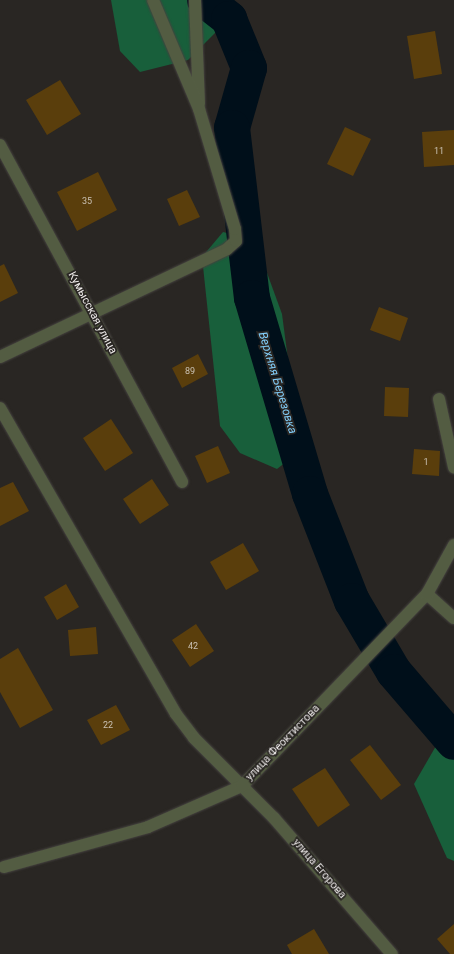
<!DOCTYPE html>
<html>
<head>
<meta charset="utf-8">
<style>
	body { margin:0 }
	#map { position:relative; width:454px; height:954px; overflow:hidden; background:#292623; font-family:Roboto,sans-serif }
	div>[style] { position:absolute }
	.forest>* { inset:0; background:#185f3b }
	.river>* { height:36px; margin:-18px; padding:0 18px; transform-origin:18px; border-radius:18px; background:#000f1a }
	.building>* { inset:0; background:#5a3e0c }
	.roads { filter:drop-shadow(0 0 1px #45423f) drop-shadow(0 0 1px #45423f) }
	.minor>* { height:12px; margin:-6px; padding:0 6px; transform-origin:6px; border-radius:6px; background:#535c42 }
	span { translate:-50% -50%; white-space:nowrap; text-align:center; line-height:1.15; -webkit-text-stroke:3.5px #292623; paint-order:stroke }
	.number-label { font-size:9px; color:#c9c0b2 }
	.number-label span { -webkit-text-stroke-width:0 }
	.street-label { font-size:11px; color:#eeebea }
	.water-label { font-size:12px; color:#82cefa; font-style:italic }
</style>
</head>
<body>
<div id="map">
	<div class="forest">
		<div style="clip-path:polygon(111px 0,230px 0,229px 19px,188px 60px,140px 72px,120px 51px)"></div>
		<div style="clip-path:polygon(223px 232px,255px 240px,282px 314px,300px 451px,277px 469px,240px 453px,220px 426px,202px 257px)"></div>
		<div style="clip-path:polygon(454px 738px,454px 861px,447px 858px,414px 784px,440px 739px)"></div>
	</div>
	<div class="river">
		<div style="left:205px;top:0;width:31px;rotate:38deg"></div>
		<div style="left:229px;top:19px;width:53px;rotate:67.8deg"></div>
		<div style="left:249px;top:68px;width:62px;rotate:105.8deg"></div>
		<div style="left:232px;top:128px;width:171px;rotate:83.3deg"></div>
		<div style="left:252px;top:298px;width:204px;rotate:73.5deg"></div>
		<div style="left:310px;top:494px;width:115px;rotate:68.6deg"></div>
		<div style="left:352px;top:601px;width:82px;rotate:59.4deg"></div>
		<div style="left:394px;top:672px;width:92px;rotate:49.4deg"></div>
	</div>
	<div class="building">
		<div style="clip-path:polygon(435px 31px,442px 74px,414px 79px,407px 36px)"></div>
		<div style="clip-path:polygon(60px 80px,81px 114px,47px 135px,26px 100px)"></div>
		<div style="clip-path:polygon(345px 127px,371px 139px,353px 176px,327px 164px)"></div>
		<div style="clip-path:polygon(454px 130px,454px 165px,424px 167px,422px 132px)"></div>
		<div style="clip-path:polygon(98px 172px,117px 210px,77px 231px,57px 192px)"></div>
		<div style="clip-path:polygon(187px 190px,200px 217px,179px 226px,167px 199px)"></div>
		<div style="clip-path:polygon(4px 264px,18px 293px,0 302px,0 266px)"></div>
		<div style="clip-path:polygon(379px 307px,408px 318px,400px 341px,370px 330px)"></div>
		<div style="clip-path:polygon(198px 354px,208px 374px,182px 388px,172px 368px)"></div>
		<div style="clip-path:polygon(385px 387px,409px 388px,408px 417px,384px 416px)"></div>
		<div style="clip-path:polygon(111px 419px,133px 453px,105px 471px,83px 438px)"></div>
		<div style="clip-path:polygon(218px 446px,230px 473px,207px 483px,195px 456px)"></div>
		<div style="clip-path:polygon(414px 449px,440px 451px,439px 476px,412px 474px)"></div>
		<div style="clip-path:polygon(152px 479px,169px 505px,140px 524px,123px 499px)"></div>
		<div style="clip-path:polygon(13px 482px,29px 511px,0 526px,0 488px)"></div>
		<div style="clip-path:polygon(243px 543px,259px 571px,226px 590px,210px 562px)"></div>
		<div style="clip-path:polygon(66px 584px,79px 607px,57px 620px,44px 597px)"></div>
		<div style="clip-path:polygon(196px 624px,214px 651px,190px 667px,172px 640px)"></div>
		<div style="clip-path:polygon(96px 627px,98px 654px,70px 656px,68px 630px)"></div>
		<div style="clip-path:polygon(18px 648px,53px 710px,20px 728px,0 692px,0 659px)"></div>
		<div style="clip-path:polygon(116px 705px,130px 730px,101px 745px,87px 720px)"></div>
		<div style="clip-path:polygon(370px 745px,401px 785px,381px 800px,350px 760px)"></div>
		<div style="clip-path:polygon(325px 768px,350px 805px,318px 827px,292px 789px)"></div>
		<div style="clip-path:polygon(454px 924px,454px 954px,450px 954px,437px 939px)"></div>
		<div style="clip-path:polygon(314px 929px,329px 954px,292px 954px,287px 945px)"></div>
	</div>
	<div class="roads">
		<div class="minor">
			<div style="left:195px;top:0;width:104px;rotate:87.8deg"></div>
			<div style="left:0;top:145px;width:383px;rotate:61.6deg"></div>
			<div style="left:0;top:357px;width:251px;rotate:-25.4deg"></div>
			<div style="left:227px;top:249px;width:12px;rotate:-42deg"></div>
			<div style="left:236px;top:241px;width:12px;rotate:-95deg"></div>
			<div style="left:235px;top:229px;width:125px;rotate:-106.7deg"></div>
			<div style="left:199px;top:109px;width:118px;rotate:-112.9deg"></div>
			<div style="left:439px;top:399px;width:70px;rotate:77.6deg"></div>
			<div style="left:0;top:408px;width:353px;rotate:60.1deg"></div>
			<div style="left:176px;top:714px;width:30px;rotate:53deg"></div>
			<div style="left:194px;top:738px;width:113px;rotate:45deg"></div>
			<div style="left:274px;top:818px;width:180px;rotate:49.1deg"></div>
			<div style="left:427px;top:594px;width:36px;rotate:42deg"></div>
			<div style="left:4px;top:867px;width:149px;rotate:-15.5deg"></div>
			<div style="left:148px;top:827px;width:103px;rotate:-23.6deg"></div>
			<div style="left:242px;top:786px;width:267px;rotate:-46.1deg"></div>
			<div style="left:427px;top:594px;width:56px;rotate:-61.1deg"></div>
		</div>
	</div>
	<div class="number-label">
		<span style="left:439px;top:151px">11</span>
		<span style="left:87px;top:201px">35</span>
		<span style="left:190px;top:371px">89</span>
		<span style="left:426px;top:462px">1</span>
		<span style="left:193px;top:646px">42</span>
		<span style="left:108px;top:725px">22</span>
	</div>
	<div class="street-label">
		<span style="left:92px;top:313px;rotate:62deg">Кумысская улица</span>
		<span style="left:283px;top:743px;rotate:-46deg">улица Феоктистова</span>
		<span style="left:319px;top:869px;rotate:49deg">улица Егорова</span>
	</div>
	<div class="water-label">
		<span style="left:277px;top:383px;rotate:73deg">Верхняя Березовка</span>
	</div>
</div>
</body>
</html>
